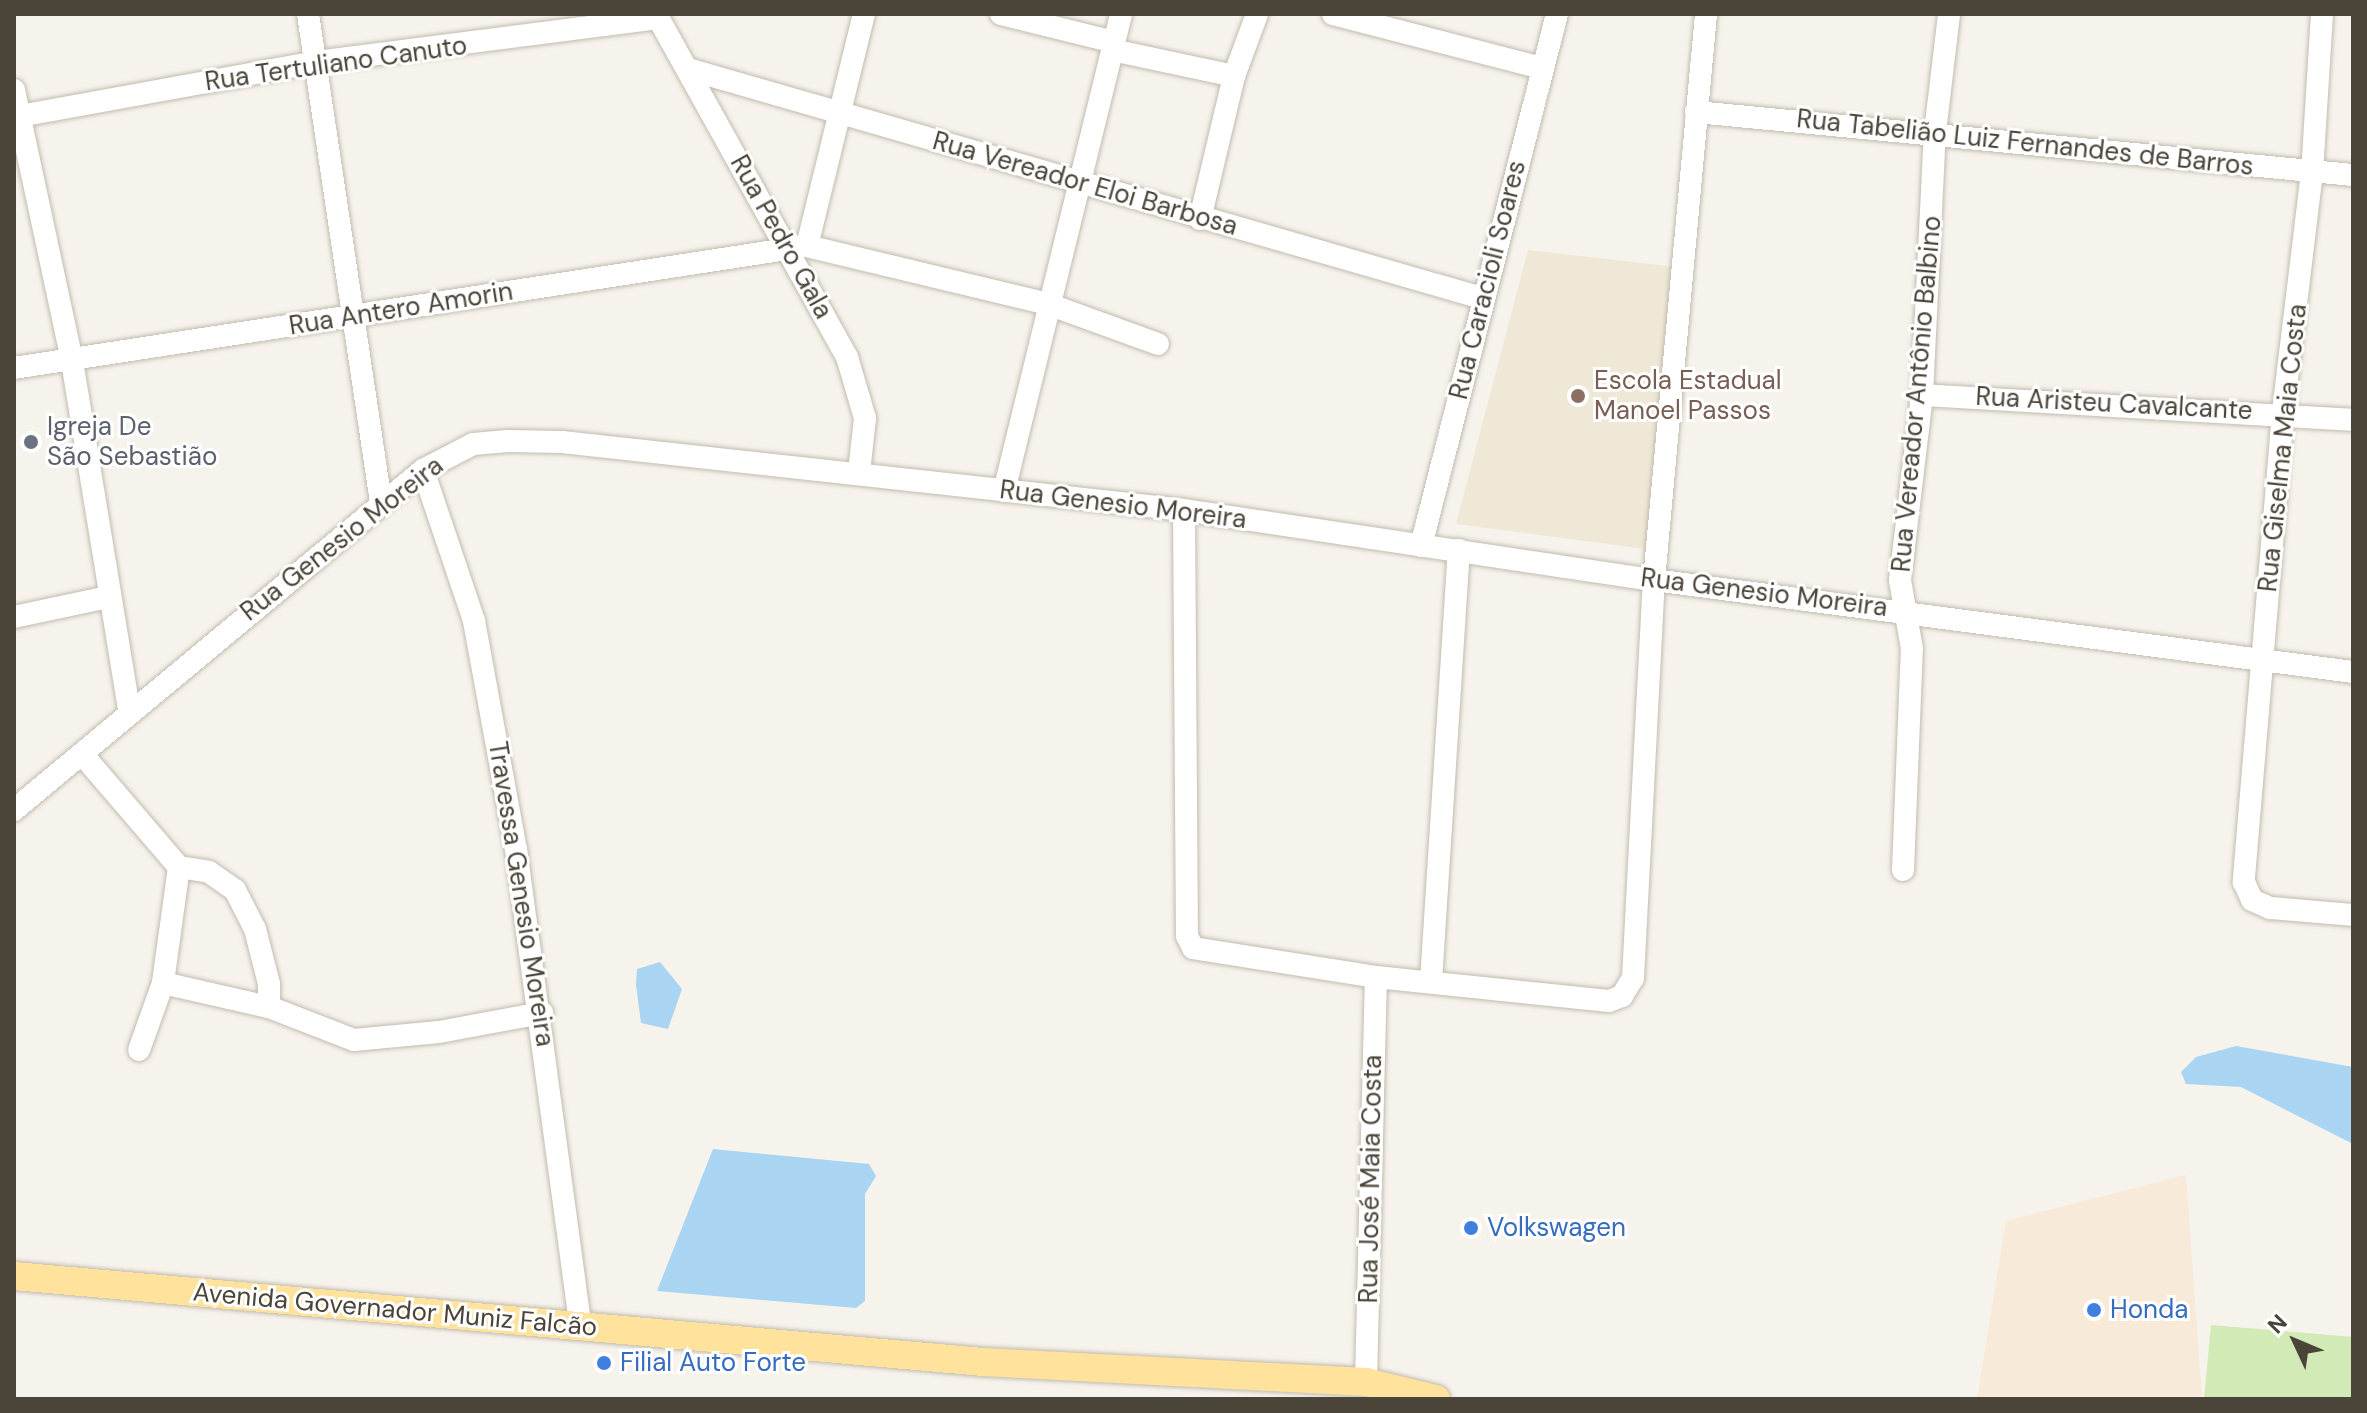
<!DOCTYPE html>
<html>
<head>
<meta charset="utf-8">
<style>
	body { margin:0 }
	#map { position:relative; width:2367px; height:1413px; overflow:hidden; background:#f6f3ec; font-family:"DM Sans",sans-serif }
	div>[style] { position:absolute }
	.commercial>* { inset:0; background:#f7ead8 }
	.education>* { inset:0; background:#efe8d6 }
	.green>* { inset:0; background:#d2eab5 }
	.water>* { inset:0; background:#a9d4f2 }
	.roads { filter:drop-shadow(0 0 2px #c2bbae) drop-shadow(0 0 2px #c2bbae) }
	.minor>* { height:22px; margin:-11px; padding:0 11px; transform-origin:11px; border-radius:11px; background:#fff }
	.major>* { height:28px; margin:-14px; padding:0 14px; transform-origin:14px; border-radius:14px; background:#ffe39c }
	.dots>* { width:22px; height:22px; translate:-50% -50%; box-sizing:border-box; border:4px solid #fff; border-radius:50% }
	span { translate:-50% -50%; white-space:nowrap; text-align:center; line-height:1.15; -webkit-text-stroke:6px #fff; paint-order:stroke }
	.street-label { font-size:26px; color:#4b4439 }
	.education-label { font-size:26px; color:#785e54 }
	.left { translate:0 -50%; text-align:left }
	.worship-label { font-size:26px; color:#5b616d }
	.shop-label { font-size:26px; color:#366cbe }
	.frame { position:absolute; inset:0; border:16px solid #4b4439; pointer-events:none }
	.north { position:absolute; left:2255px; top:1301px; width:80px; height:80px; -webkit-text-stroke:6px #fff; paint-order:stroke; rotate:314deg; font-size:22px; font-weight:700; line-height:32px; text-align:center; color:#4b4439 }
	.north::after { content:''; display:block; margin:auto; width:28px; height:36px; background:#4b4439; clip-path:polygon(50% 0,100% 100%,50% 72%,0 100%) }
</style>
</head>
<body>
<div id="map">
	<div class="commercial">
		<div style="clip-path:polygon(2186px 1175px,2202px 1399px,1977px 1399px,2006px 1221px)"></div>
	</div>
	<div class="education">
		<div style="clip-path:polygon(1528px 250px,1676px 267px,1653px 550px,1456px 524px)"></div>
	</div>
	<div class="green">
		<div style="clip-path:polygon(2211px 1325px,2353px 1337px,2353px 1399px,2204px 1399px)"></div>
	</div>
	<div class="water">
		<div style="clip-path:polygon(660px 962px,682px 989px,668px 1029px,641px 1023px,636px 985px,637px 969px)"></div>
		<div style="clip-path:polygon(2236px 1046px,2353px 1067px,2353px 1144px,2241px 1087px,2186px 1084px,2181px 1072px,2196px 1057px)"></div>
		<div style="clip-path:polygon(713px 1149px,869px 1164px,876px 1176px,865px 1194px,865px 1301px,856px 1308px,657px 1291px)"></div>
	</div>
	<div class="roads">
		<div class="minor">
			<div style="left:308px;top:14px;width:494px;rotate:81.5deg"></div>
			<div style="left:656px;top:14px;width:393px;rotate:60.9deg"></div>
			<div style="left:847px;top:357px;width:64px;rotate:73.6deg"></div>
			<div style="left:865px;top:418px;width:54px;rotate:96.3deg"></div>
			<div style="left:1001px;top:14px;width:116px;rotate:13.9deg"></div>
			<div style="left:1333px;top:14px;width:216px;rotate:14.5deg"></div>
			<div style="left:2322px;top:14px;width:158px;rotate:93.6deg"></div>
			<div style="left:2312px;top:172px;width:243px;rotate:96.9deg"></div>
			<div style="left:2283px;top:413px;width:471px;rotate:94.8deg"></div>
			<div style="left:2244px;top:882px;width:20px;rotate:66deg"></div>
			<div style="left:2252px;top:900px;width:20px;rotate:24deg"></div>
			<div style="left:2270px;top:908px;width:83px;rotate:4.8deg"></div>
			<div style="left:1112px;top:50px;width:125px;rotate:12deg"></div>
			<div style="left:688px;top:69px;width:826px;rotate:16.09deg"></div>
			<div style="left:14px;top:90px;width:271px;rotate:77.9deg"></div>
			<div style="left:71px;top:355px;width:361px;rotate:80.7deg"></div>
			<div style="left:1696px;top:112px;width:660px;rotate:5.48deg"></div>
			<div style="left:14px;top:117px;width:307px;rotate:-10.3deg"></div>
			<div style="left:316px;top:62px;width:346px;rotate:-7.3deg"></div>
			<div style="left:1200px;top:219px;width:147px;rotate:-76.6deg"></div>
			<div style="left:1234px;top:76px;width:66px;rotate:-69.6deg"></div>
			<div style="left:807px;top:246px;width:239px;rotate:-76.2deg"></div>
			<div style="left:14px;top:368px;width:802px;rotate:-8.75deg"></div>
			<div style="left:807px;top:246px;width:248px;rotate:13.5deg"></div>
			<div style="left:1048px;top:304px;width:117px;rotate:20deg"></div>
			<div style="left:1922px;top:395px;width:432px;rotate:3.3deg"></div>
			<div style="left:423px;top:470px;width:159px;rotate:71.3deg"></div>
			<div style="left:474px;top:621px;width:232px;rotate:79.6deg"></div>
			<div style="left:516px;top:849px;width:482px;rotate:82.3deg"></div>
			<div style="left:1004px;top:491px;width:491px;rotate:-76.2deg"></div>
			<div style="left:1184px;top:510px;width:426px;rotate:89.6deg"></div>
			<div style="left:1187px;top:936px;width:13px;rotate:63deg"></div>
			<div style="left:1193px;top:948px;width:185px;rotate:9deg"></div>
			<div style="left:1376px;top:977px;width:234px;rotate:5.9deg"></div>
			<div style="left:1609px;top:1001px;width:14px;rotate:-21deg"></div>
			<div style="left:1622px;top:996px;width:21px;rotate:-59deg"></div>
			<div style="left:1633px;top:978px;width:399px;rotate:-87deg"></div>
			<div style="left:1654px;top:580px;width:568px;rotate:-84.75deg"></div>
			<div style="left:1421px;top:546px;width:549px;rotate:-75.66deg"></div>
			<div style="left:14px;top:617px;width:96px;rotate:-12deg"></div>
			<div style="left:82px;top:754px;width:149px;rotate:49.4deg"></div>
			<div style="left:179px;top:867px;width:117px;rotate:97.9deg"></div>
			<div style="left:163px;top:983px;width:71px;rotate:109.7deg"></div>
			<div style="left:14px;top:810px;width:532px;rotate:-39.74deg"></div>
			<div style="left:423px;top:470px;width:56px;rotate:-27.5deg"></div>
			<div style="left:473px;top:444px;width:35px;rotate:-5deg"></div>
			<div style="left:508px;top:441px;width:54px;rotate:1.1deg"></div>
			<div style="left:562px;top:442px;width:626px;rotate:6.24deg"></div>
			<div style="left:1184px;top:510px;width:475px;rotate:8.5deg"></div>
			<div style="left:1654px;top:580px;width:705px;rotate:7.5deg"></div>
			<div style="left:179px;top:867px;width:30px;rotate:9deg"></div>
			<div style="left:209px;top:872px;width:32px;rotate:35deg"></div>
			<div style="left:235px;top:890px;width:44px;rotate:62.9deg"></div>
			<div style="left:255px;top:929px;width:57px;rotate:75.7deg"></div>
			<div style="left:269px;top:984px;width:23px;rotate:90deg"></div>
			<div style="left:1903px;top:870px;width:221px;rotate:-87.7deg"></div>
			<div style="left:1912px;top:649px;width:70px;rotate:-99.9deg"></div>
			<div style="left:1900px;top:580px;width:186px;rotate:-83.2deg"></div>
			<div style="left:1922px;top:395px;width:263px;rotate:-87.2deg"></div>
			<div style="left:1935px;top:132px;width:119px;rotate:-83.2deg"></div>
			<div style="left:1431px;top:981px;width:432px;rotate:-86.3deg"></div>
			<div style="left:163px;top:983px;width:109px;rotate:12.8deg"></div>
			<div style="left:269px;top:1007px;width:91px;rotate:21.2deg"></div>
			<div style="left:354px;top:1040px;width:85px;rotate:-5.4deg"></div>
			<div style="left:439px;top:1032px;width:105px;rotate:-10.5deg"></div>
			<div style="left:1366px;top:1382px;width:405px;rotate:-88.6deg"></div>
		</div>
		<div class="major">
			<div style="left:14px;top:1276px;width:973px;rotate:5.07deg"></div>
			<div style="left:983px;top:1362px;width:384px;rotate:3deg"></div>
			<div style="left:1366px;top:1382px;width:72px;rotate:13.7deg"></div>
		</div>
	</div>
	<div class="dots">
		<div style="left:1578px;top:396px;background:#8d6e63"></div>
		<div style="left:31px;top:442px;background:#6b7280"></div>
		<div style="left:1471px;top:1228px;background:#3f7fe0"></div>
		<div style="left:2094px;top:1310px;background:#3f7fe0"></div>
		<div style="left:604px;top:1363px;background:#3f7fe0"></div>
	</div>
	<div class="street-label">
		<span style="left:336px;top:64px;rotate:-8deg">Rua Tertuliano Canuto</span>
		<span style="left:2025px;top:143px;rotate:6deg">Rua Tabelião Luiz Fernandes de Barros</span>
		<span style="left:1085px;top:184px;rotate:16deg">Rua Vereador Eloi Barbosa</span>
		<span style="left:781px;top:237px;rotate:61deg">Rua Pedro Gala</span>
		<span style="left:1488px;top:280px;rotate:-76deg">Rua Caracioli Soares</span>
		<span style="left:401px;top:309px;rotate:-9deg">Rua Antero Amorin</span>
		<span style="left:1917px;top:394px;rotate:-85deg">Rua Vereador Antônio Balbino</span>
		<span style="left:2114px;top:404px;rotate:3deg">Rua Aristeu Cavalcante</span>
		<span style="left:2283px;top:448px;rotate:-84deg">Rua Giselma Maia Costa</span>
		<span style="left:1123px;top:505px;rotate:7deg">Rua Genesio Moreira</span>
		<span style="left:342px;top:539px;rotate:-38deg">Rua Genesio Moreira</span>
		<span style="left:1764px;top:593px;rotate:7deg">Rua Genesio Moreira</span>
		<span style="left:521px;top:894px;rotate:81deg">Travessa Genesio Moreira</span>
		<span style="left:1371px;top:1179px;rotate:-89deg">Rua José Maia Costa</span>
		<span style="left:395px;top:1310px;rotate:5deg">Avenida Governador Muniz Falcão</span>
	</div>
	<div class="education-label">
		<span class="left" style="left:1594px;top:396px">Escola Estadual<br>Manoel Passos</span>
	</div>
	<div class="worship-label">
		<span class="left" style="left:47px;top:442px">Igreja De<br>São Sebastião</span>
	</div>
	<div class="shop-label">
		<span class="left" style="left:1487px;top:1228px">Volkswagen</span>
		<span class="left" style="left:2110px;top:1310px">Honda</span>
		<span class="left" style="left:620px;top:1363px">Filial Auto Forte</span>
	</div>
	<div class="frame"></div>
	<div class="north">N</div>
</div>
</body>
</html>
